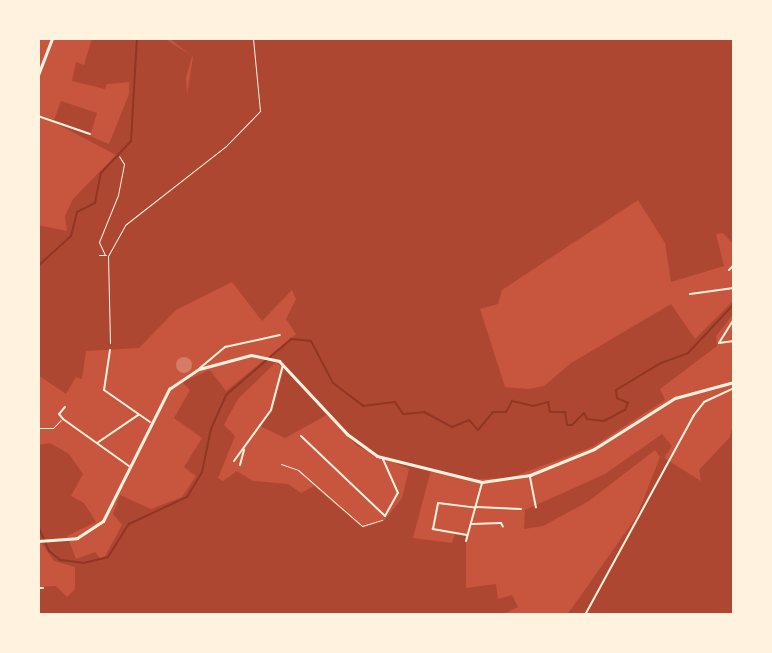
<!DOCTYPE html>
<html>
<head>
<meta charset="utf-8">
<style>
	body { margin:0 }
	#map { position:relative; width:772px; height:653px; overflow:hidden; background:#c8553d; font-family:"IBM Plex Sans",sans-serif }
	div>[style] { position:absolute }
	.green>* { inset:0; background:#ae4732 }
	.stream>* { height:2px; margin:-1px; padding:0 1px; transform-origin:1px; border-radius:1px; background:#8f3625 }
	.building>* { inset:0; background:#d67c66 }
	.round { border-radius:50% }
	.path>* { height:1px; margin:-0.5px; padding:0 0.5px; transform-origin:0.5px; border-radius:0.5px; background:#fff3e0 }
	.service>* { height:1px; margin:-0.5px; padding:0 0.5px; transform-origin:0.5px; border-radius:0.5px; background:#fff3e0 }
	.minor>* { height:2px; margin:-1px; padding:0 1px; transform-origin:1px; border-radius:1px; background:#fff3e0 }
	.secondary>* { height:3px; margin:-1.5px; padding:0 1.5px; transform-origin:1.5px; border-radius:1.5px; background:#fff3e0 }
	span { translate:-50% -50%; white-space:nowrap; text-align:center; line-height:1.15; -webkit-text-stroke:8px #fff3e0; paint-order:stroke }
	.frame { position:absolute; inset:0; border:40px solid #fff3e0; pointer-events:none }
</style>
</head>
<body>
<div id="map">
	<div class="green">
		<div style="clip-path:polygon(evenodd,92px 38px,164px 38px,192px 56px,186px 78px,187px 95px,193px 57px,169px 38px,734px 38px,734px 245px,723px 233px,716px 234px,724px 266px,671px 282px,665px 243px,638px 200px,502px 290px,498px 304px,480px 309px,505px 387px,528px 389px,544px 386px,571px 363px,671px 304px,695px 339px,734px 300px,734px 313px,716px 336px,717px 346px,660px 389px,665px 400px,592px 447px,510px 478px,476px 479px,431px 470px,413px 538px,452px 543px,455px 534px,466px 536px,466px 588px,496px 584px,498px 599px,512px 595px,518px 607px,502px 615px,38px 615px,38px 587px,56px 586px,67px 597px,75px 589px,75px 567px,54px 561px,38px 538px,38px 445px,50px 443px,69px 454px,83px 474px,71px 496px,84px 503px,96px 522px,67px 536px,76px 559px,95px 552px,100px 558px,105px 556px,122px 525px,113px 514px,120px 495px,151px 509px,182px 497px,196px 476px,184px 467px,202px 438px,174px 418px,190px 390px,182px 382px,210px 370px,226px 391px,296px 334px,286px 319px,296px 299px,292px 290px,262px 321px,232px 282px,176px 310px,139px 348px,86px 351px,82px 379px,76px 377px,66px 394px,38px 375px,38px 225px,67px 231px,65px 216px,73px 199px,116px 155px,38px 114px,54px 120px,61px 101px,97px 113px,90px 136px,109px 144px,129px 94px,129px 82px,107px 84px,105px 89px,72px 81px,76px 62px,84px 65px,92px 38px,276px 362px,284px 369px,272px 412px,260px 426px,285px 438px,327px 415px,357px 446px,409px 469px,402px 498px,384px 521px,363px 528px,314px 486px,301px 493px,288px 484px,253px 481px,237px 471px,223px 481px,218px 478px,235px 436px,224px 425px,228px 417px,238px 399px,276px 362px)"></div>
		<div style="clip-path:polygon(734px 420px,734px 615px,567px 615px,637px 516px,660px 457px,655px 450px,589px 501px,543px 526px,524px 529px,525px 510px,605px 474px,662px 434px,672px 446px,664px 458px,701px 481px,699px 470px,730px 437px)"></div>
	</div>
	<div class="stream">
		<div style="left:38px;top:266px;width:45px;rotate:-42.3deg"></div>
		<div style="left:71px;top:236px;width:25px;rotate:-76deg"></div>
		<div style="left:77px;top:212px;width:20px;rotate:-27deg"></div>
		<div style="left:95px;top:203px;width:31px;rotate:-79deg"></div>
		<div style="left:101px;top:173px;width:44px;rotate:-46.8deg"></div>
		<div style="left:131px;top:141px;width:103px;rotate:-86.7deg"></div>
		<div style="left:38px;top:526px;width:27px;rotate:66deg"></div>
		<div style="left:49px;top:551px;width:14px;rotate:39deg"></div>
		<div style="left:60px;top:560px;width:23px;rotate:7deg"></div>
		<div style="left:83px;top:563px;width:26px;rotate:-13deg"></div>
		<div style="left:108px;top:557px;width:39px;rotate:-58deg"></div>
		<div style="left:129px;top:524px;width:64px;rotate:-25deg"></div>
		<div style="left:187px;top:497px;width:29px;rotate:-59deg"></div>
		<div style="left:202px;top:472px;width:44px;rotate:-78.2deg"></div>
		<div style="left:211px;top:429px;width:37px;rotate:-66deg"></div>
		<div style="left:226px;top:395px;width:86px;rotate:-40.7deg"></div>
		<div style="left:291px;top:339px;width:20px;rotate:6deg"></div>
		<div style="left:311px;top:341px;width:47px;rotate:62.4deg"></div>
		<div style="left:333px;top:383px;width:38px;rotate:37deg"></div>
		<div style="left:363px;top:406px;width:32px;rotate:-7deg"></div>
		<div style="left:395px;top:402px;width:14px;rotate:56deg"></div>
		<div style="left:403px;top:414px;width:21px;rotate:-5deg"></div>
		<div style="left:424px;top:412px;width:32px;rotate:28deg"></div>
		<div style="left:452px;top:427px;width:18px;rotate:-22deg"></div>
		<div style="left:469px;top:420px;width:13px;rotate:48deg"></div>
		<div style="left:478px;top:430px;width:23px;rotate:-50deg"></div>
		<div style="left:493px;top:412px;width:13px"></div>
		<div style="left:506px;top:412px;width:13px;rotate:-61deg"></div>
		<div style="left:512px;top:401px;width:22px;rotate:13deg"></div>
		<div style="left:533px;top:406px;width:16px;rotate:-15deg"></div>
		<div style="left:548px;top:402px;width:10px;rotate:79deg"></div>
		<div style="left:550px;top:412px;width:15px"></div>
		<div style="left:565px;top:412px;width:13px;rotate:81deg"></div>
		<div style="left:567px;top:425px;width:5px"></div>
		<div style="left:572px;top:425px;width:17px;rotate:-45deg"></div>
		<div style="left:584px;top:413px;width:7px;rotate:63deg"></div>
		<div style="left:587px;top:419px;width:17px;rotate:7deg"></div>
		<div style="left:604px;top:421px;width:24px;rotate:-28deg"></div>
		<div style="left:625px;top:410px;width:8px;rotate:-67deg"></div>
		<div style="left:628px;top:403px;width:12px;rotate:-156deg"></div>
		<div style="left:617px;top:398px;width:8px;rotate:-97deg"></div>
		<div style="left:616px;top:390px;width:52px;rotate:-31deg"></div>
		<div style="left:661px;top:363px;width:29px;rotate:-20deg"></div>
		<div style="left:688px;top:353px;width:67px;rotate:-46.8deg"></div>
	</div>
	<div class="building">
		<div class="round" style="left:176px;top:357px;width:16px;height:16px"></div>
	</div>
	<div class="path">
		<div style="left:99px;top:255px;width:7px"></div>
		<div style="left:105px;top:255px;width:14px;rotate:-115deg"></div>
		<div style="left:99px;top:242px;width:51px;rotate:-68deg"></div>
		<div style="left:118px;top:195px;width:32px;rotate:-79deg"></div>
		<div style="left:124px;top:164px;width:9px;rotate:-122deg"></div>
		<div style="left:110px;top:343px;width:87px;rotate:-91.3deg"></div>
		<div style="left:108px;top:256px;width:35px;rotate:-61deg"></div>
		<div style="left:125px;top:225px;width:128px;rotate:-38deg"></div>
		<div style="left:226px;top:146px;width:49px;rotate:-45.8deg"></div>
		<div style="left:260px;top:111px;width:73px;rotate:-95.5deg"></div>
		<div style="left:281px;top:464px;width:18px;rotate:19deg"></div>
		<div style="left:298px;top:470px;width:85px;rotate:41.2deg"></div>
		<div style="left:362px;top:526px;width:21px;rotate:-17deg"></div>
	</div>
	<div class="service">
		<div style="left:38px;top:428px;width:15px"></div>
		<div style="left:53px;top:428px;width:11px;rotate:-45deg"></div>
	</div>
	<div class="minor">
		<div style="left:38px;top:116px;width:55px;rotate:19.1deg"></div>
		<div style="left:729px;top:270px;width:7px;rotate:-45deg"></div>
		<div style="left:690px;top:294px;width:44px;rotate:-7.8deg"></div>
		<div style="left:719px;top:343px;width:28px;rotate:-58deg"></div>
		<div style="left:719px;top:343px;width:15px;rotate:-8deg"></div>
		<div style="left:110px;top:350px;width:40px;rotate:98.5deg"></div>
		<div style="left:104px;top:390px;width:56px;rotate:34.8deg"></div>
		<div style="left:200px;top:368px;width:33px;rotate:-40deg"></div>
		<div style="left:225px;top:347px;width:56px;rotate:-12.3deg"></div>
		<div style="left:65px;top:407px;width:9px;rotate:131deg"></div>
		<div style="left:59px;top:414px;width:6px;rotate:51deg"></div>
		<div style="left:63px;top:419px;width:81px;rotate:35.5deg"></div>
		<div style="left:301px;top:436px;width:116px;rotate:43.6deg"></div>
		<div style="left:385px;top:516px;width:26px;rotate:-61deg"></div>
		<div style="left:398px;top:493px;width:37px;rotate:-114deg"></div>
		<div style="left:97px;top:443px;width:50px;rotate:-34.3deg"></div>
		<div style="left:234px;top:461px;width:63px;rotate:-54deg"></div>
		<div style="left:271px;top:410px;width:47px;rotate:-75.1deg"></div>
		<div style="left:240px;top:465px;width:16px;rotate:-75deg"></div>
		<div style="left:530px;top:477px;width:31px;rotate:79deg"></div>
		<div style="left:477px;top:507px;width:44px;rotate:2.6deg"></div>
		<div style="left:472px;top:524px;width:29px;rotate:-2deg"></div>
		<div style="left:501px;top:523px;width:4px;rotate:63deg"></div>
		<div style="left:467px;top:535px;width:35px;rotate:-170deg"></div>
		<div style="left:433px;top:529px;width:26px;rotate:-79deg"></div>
		<div style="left:438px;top:503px;width:38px;rotate:7deg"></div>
		<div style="left:466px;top:541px;width:60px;rotate:-74.6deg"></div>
		<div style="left:38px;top:588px;width:5px"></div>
		<div style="left:585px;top:615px;width:228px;rotate:-61.4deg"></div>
		<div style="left:694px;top:415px;width:16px;rotate:-52deg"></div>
		<div style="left:704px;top:402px;width:33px;rotate:-25deg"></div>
	</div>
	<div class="secondary">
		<div style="left:38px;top:75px;width:40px;rotate:-69deg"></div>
		<div style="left:38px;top:541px;width:39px;rotate:-4deg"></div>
		<div style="left:77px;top:538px;width:31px;rotate:-33deg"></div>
		<div style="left:103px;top:521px;width:148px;rotate:-63.4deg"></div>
		<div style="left:169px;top:389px;width:36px;rotate:-34deg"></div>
		<div style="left:199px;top:369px;width:54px;rotate:-15.1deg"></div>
		<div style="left:251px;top:355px;width:29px;rotate:12deg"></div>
		<div style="left:279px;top:361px;width:100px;rotate:47deg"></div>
		<div style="left:347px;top:434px;width:37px;rotate:36deg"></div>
		<div style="left:377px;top:456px;width:108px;rotate:13.9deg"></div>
		<div style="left:482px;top:482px;width:49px;rotate:-8.3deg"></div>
		<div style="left:530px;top:475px;width:69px;rotate:-22.1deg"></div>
		<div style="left:594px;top:449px;width:96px;rotate:-32.2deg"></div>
		<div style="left:675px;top:398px;width:61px;rotate:-15.2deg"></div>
	</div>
	<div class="frame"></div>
</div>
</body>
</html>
